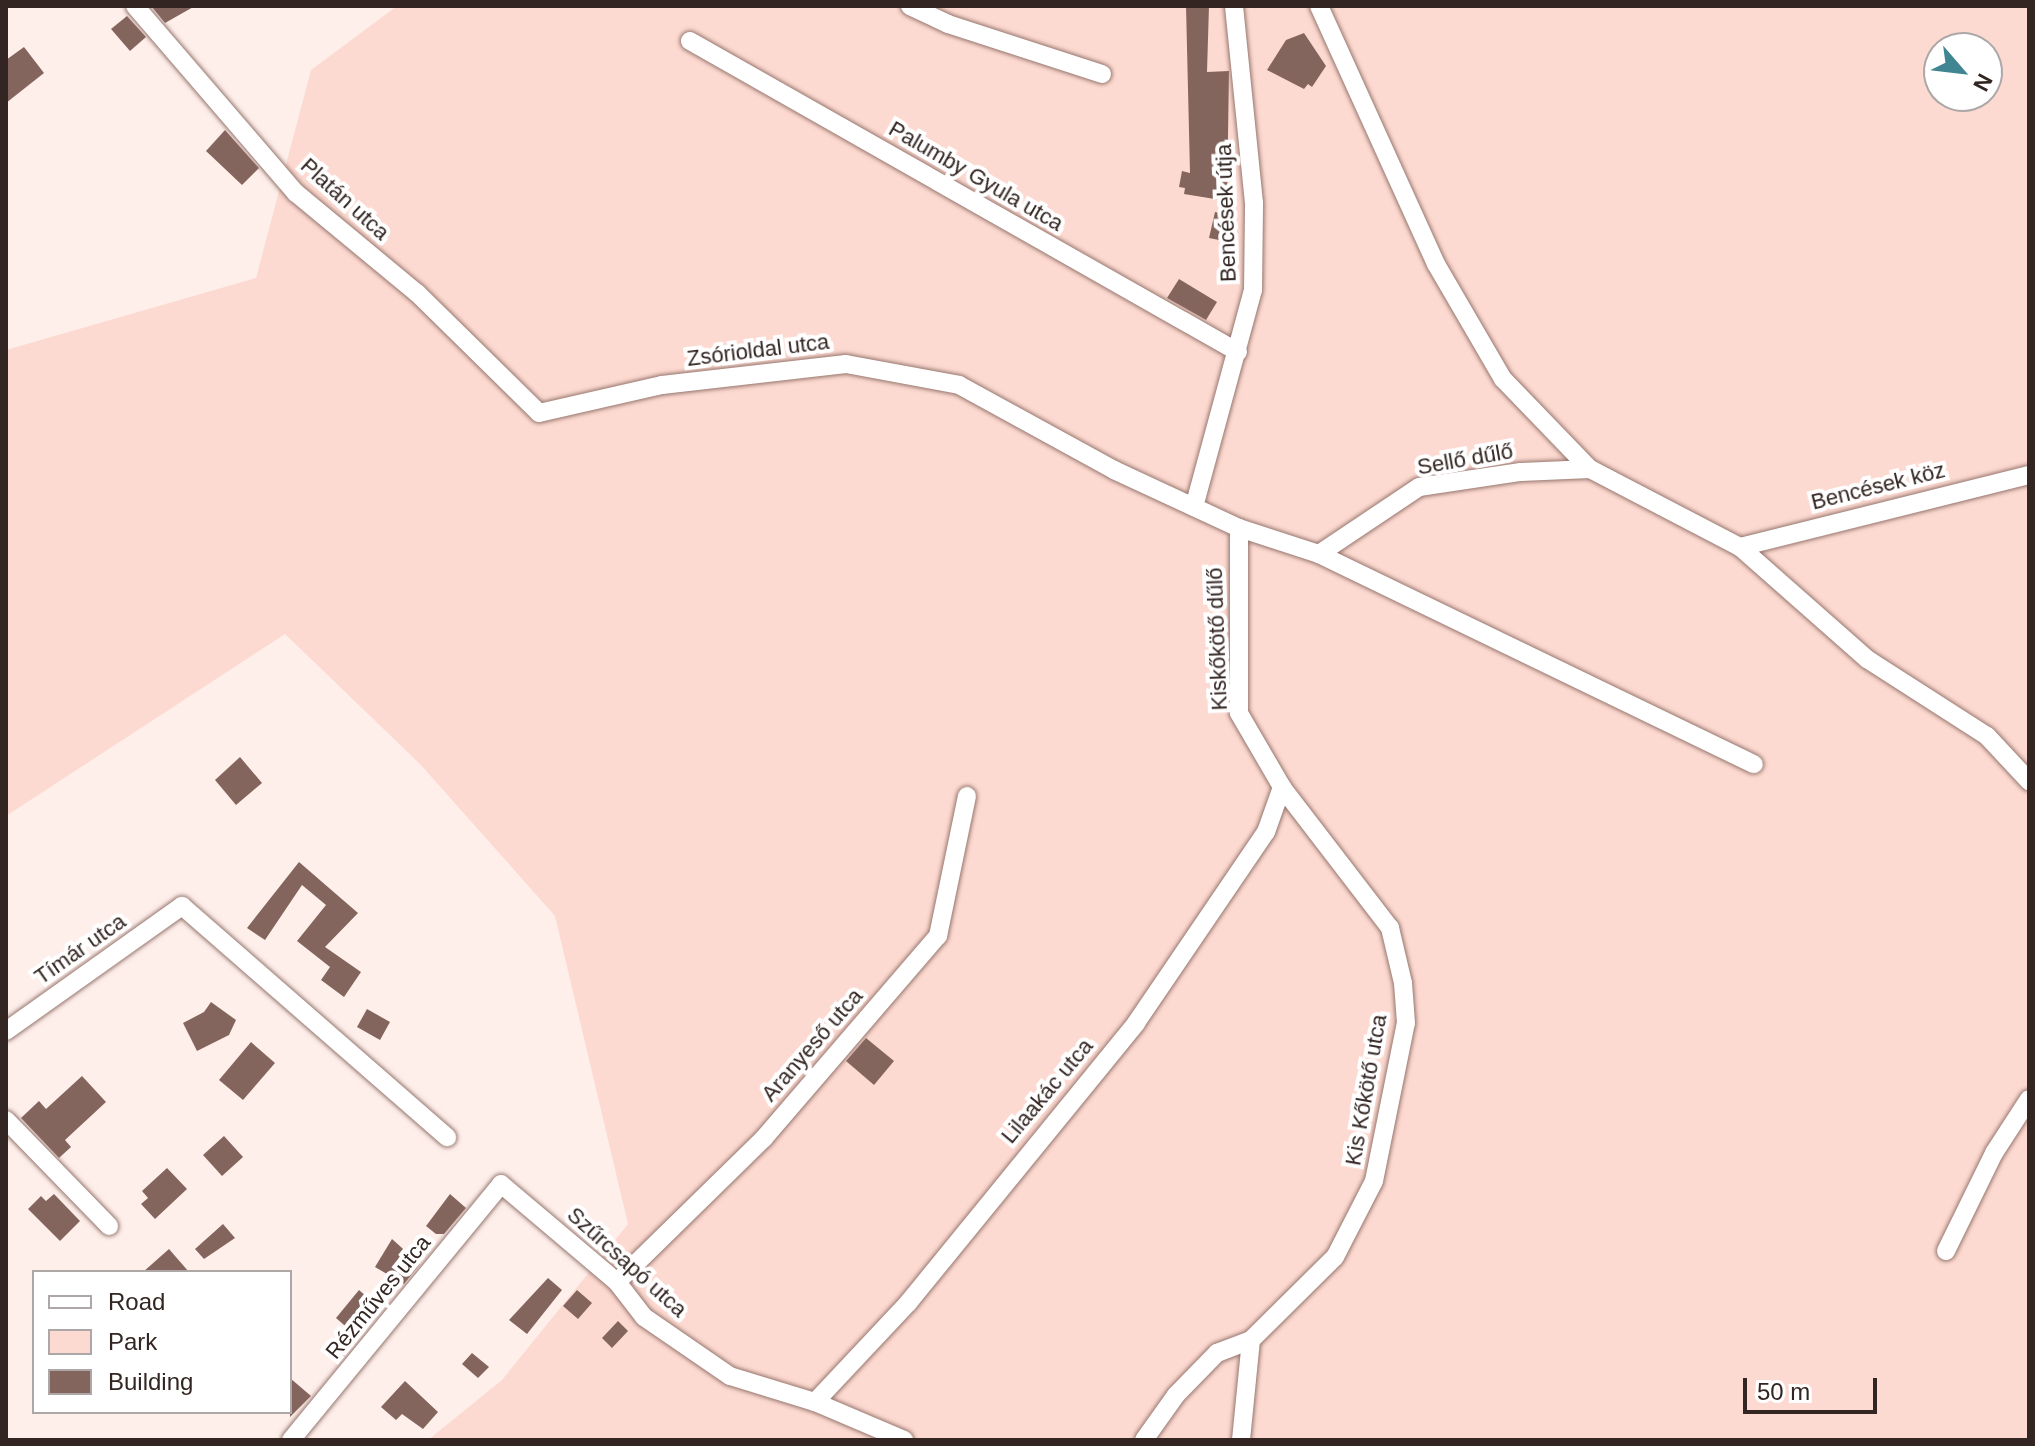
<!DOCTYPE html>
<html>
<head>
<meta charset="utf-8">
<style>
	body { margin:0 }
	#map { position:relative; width:2035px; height:1446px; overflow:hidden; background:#feefeb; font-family:Arial,sans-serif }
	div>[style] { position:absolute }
	.green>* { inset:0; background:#fddad1 }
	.building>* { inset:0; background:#84655d }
	.roads { filter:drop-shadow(0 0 2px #96766e) drop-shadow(0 0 2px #96766e) }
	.street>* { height:18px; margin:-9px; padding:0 9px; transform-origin:9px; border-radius:9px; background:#fff }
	span { translate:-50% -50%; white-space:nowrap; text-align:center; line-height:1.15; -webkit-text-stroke:8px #fff; paint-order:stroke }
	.street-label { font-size:22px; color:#322522 }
	.frame { position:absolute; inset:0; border:8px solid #322522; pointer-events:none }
	.legend { position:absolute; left:32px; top:1270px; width:260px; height:144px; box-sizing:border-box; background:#fff; border:2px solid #ada8a7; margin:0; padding:10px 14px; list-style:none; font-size:24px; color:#322522 }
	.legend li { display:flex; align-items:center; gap:16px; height:40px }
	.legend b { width:40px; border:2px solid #ada8a7 }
	.north { position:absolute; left:1923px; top:32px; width:80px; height:80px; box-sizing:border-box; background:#fff; border:2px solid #ada8a7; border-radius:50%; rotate:118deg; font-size:22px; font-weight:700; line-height:32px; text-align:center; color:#322522 }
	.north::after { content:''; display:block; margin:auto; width:28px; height:36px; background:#408592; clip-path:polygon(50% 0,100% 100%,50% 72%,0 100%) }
	.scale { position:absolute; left:1743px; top:1378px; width:134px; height:36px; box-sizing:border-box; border:4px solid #322522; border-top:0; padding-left:10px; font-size:24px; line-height:28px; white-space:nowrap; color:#322522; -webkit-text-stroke:6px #fff; paint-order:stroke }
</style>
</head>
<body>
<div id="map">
	<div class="green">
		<div style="clip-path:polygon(evenodd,397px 6px,2029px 6px,2029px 1440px,428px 1440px,502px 1380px,628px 1224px,555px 916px,420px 764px,285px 634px,6px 816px,6px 350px,256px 278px,311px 70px,397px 6px,1939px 48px,1987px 48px,1987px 96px,1939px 96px,1939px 48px)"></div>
	</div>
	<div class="building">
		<div style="clip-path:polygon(151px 6px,195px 6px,165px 23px)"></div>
		<div style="clip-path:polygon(1186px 6px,1209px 6px,1207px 72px,1229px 71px,1227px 201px,1184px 194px,1185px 188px,1179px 187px,1182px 171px,1190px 173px)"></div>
		<div style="clip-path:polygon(127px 16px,146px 37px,130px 51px,111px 29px)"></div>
		<div style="clip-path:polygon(1304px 33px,1326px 66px,1312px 87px,1308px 84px,1304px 89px,1267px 70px,1286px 40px)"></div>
		<div style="clip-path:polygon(24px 47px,44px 73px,6px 103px,6px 60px)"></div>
		<div style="clip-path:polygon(225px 130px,259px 168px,242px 185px,206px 151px)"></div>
		<div style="clip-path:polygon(1215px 212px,1235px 216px,1229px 242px,1209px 238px)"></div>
		<div style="clip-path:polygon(1179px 279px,1217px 302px,1206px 320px,1167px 298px)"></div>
		<div style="clip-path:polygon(240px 757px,262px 783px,236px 805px,215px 780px)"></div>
		<div style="clip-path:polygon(299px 862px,358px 913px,325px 947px,361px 972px,344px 997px,321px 980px,330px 967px,297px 941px,326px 905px,302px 885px,265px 940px,247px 928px)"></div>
		<div style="clip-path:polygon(211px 1002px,236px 1020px,229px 1035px,197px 1051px,183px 1023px,204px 1012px)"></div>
		<div style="clip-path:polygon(367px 1009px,390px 1022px,380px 1040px,357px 1027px)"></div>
		<div style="clip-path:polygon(866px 1038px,894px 1061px,874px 1085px,846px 1061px)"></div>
		<div style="clip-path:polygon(251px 1042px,275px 1063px,243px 1100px,219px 1080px)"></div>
		<div style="clip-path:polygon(82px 1076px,106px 1102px,65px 1140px,71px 1147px,59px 1158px,21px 1118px,39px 1101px,46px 1109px)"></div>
		<div style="clip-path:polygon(224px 1136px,243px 1157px,222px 1176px,203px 1155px)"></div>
		<div style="clip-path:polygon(167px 1168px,187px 1189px,155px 1219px,141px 1204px,148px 1198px,142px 1191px)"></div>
		<div style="clip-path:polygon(54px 1194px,80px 1221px,60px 1241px,28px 1209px,41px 1196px,46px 1201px)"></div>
		<div style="clip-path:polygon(450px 1194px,466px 1208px,444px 1234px,436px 1234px,426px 1226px)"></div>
		<div style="clip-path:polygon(223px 1224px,235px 1238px,204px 1259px,195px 1249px)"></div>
		<div style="clip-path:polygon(392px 1239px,420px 1264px,404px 1284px,375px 1267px)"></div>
		<div style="clip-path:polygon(169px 1249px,189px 1272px,143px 1272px)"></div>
		<div style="clip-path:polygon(548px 1278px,562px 1290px,527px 1334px,509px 1320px)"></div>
		<div style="clip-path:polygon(359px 1290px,382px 1310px,359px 1338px,336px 1318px)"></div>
		<div style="clip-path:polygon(577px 1290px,592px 1303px,578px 1319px,563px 1306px)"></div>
		<div style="clip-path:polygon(618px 1321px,628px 1331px,612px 1348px,602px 1338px)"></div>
		<div style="clip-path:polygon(472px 1353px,489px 1367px,478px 1378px,462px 1364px)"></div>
		<div style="clip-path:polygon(290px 1378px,311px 1396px,290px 1417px)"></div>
		<div style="clip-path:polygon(405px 1381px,438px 1412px,423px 1429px,402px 1414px,396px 1420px,381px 1407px)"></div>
	</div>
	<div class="roads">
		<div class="street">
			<div style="left:135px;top:6px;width:247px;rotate:49.3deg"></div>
			<div style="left:296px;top:193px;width:157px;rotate:39.6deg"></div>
			<div style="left:417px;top:293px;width:171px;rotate:44.5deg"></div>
			<div style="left:539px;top:413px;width:126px;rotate:-12.8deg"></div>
			<div style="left:662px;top:385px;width:185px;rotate:-6.5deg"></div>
			<div style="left:846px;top:364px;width:115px;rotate:10.5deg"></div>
			<div style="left:959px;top:385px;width:177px;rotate:28.7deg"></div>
			<div style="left:1114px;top:470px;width:138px;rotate:24.9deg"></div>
			<div style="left:1239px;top:528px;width:84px;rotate:18deg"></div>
			<div style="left:1319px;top:554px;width:483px;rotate:25.8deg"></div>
			<div style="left:910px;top:6px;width:42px;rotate:25.3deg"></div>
			<div style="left:948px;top:24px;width:162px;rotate:18deg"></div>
			<div style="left:1319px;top:6px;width:283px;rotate:65.6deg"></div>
			<div style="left:1436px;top:264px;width:133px;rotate:59.8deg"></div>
			<div style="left:1503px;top:379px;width:125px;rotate:46deg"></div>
			<div style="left:1590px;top:469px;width:169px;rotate:27.5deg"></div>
			<div style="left:1740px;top:547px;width:169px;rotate:41.4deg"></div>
			<div style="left:1867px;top:659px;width:143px;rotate:32.7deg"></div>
			<div style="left:1987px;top:736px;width:62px;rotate:47deg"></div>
			<div style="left:690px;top:41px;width:630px;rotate:29.58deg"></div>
			<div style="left:1194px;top:507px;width:225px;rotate:-74.8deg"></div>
			<div style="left:1253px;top:290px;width:87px;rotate:-89.3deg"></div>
			<div style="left:1254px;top:203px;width:198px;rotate:-95.8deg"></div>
			<div style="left:1740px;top:547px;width:298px;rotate:-14deg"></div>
			<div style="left:1319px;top:554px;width:120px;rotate:-33.8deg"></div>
			<div style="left:1419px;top:487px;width:103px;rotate:-8.4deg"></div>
			<div style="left:1521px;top:472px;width:69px;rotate:-2.5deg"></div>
			<div style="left:6px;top:1031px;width:216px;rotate:-35.4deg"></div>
			<div style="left:182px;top:906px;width:352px;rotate:41.1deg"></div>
			<div style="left:6px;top:1120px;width:148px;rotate:45.8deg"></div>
			<div style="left:1946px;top:1251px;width:109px;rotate:-63.9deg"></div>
			<div style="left:1994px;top:1153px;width:64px;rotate:-57.1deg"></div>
			<div style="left:617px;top:1282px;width:206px;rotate:-44.4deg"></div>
			<div style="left:764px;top:1138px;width:267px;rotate:-49.3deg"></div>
			<div style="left:938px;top:936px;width:143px;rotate:-78.3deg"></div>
			<div style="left:815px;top:1402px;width:136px;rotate:-46.8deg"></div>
			<div style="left:908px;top:1303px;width:361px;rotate:-50.8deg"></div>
			<div style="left:1136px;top:1023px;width:231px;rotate:-55.8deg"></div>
			<div style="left:1266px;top:832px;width:48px;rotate:-70.4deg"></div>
			<div style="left:291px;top:1440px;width:331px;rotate:-50.6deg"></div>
			<div style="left:501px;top:1184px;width:152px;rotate:40.2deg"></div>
			<div style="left:617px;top:1282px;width:44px;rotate:52.4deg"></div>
			<div style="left:644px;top:1317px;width:104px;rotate:34.5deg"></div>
			<div style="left:730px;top:1376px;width:89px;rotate:17deg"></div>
			<div style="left:815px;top:1402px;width:97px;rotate:23.1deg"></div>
			<div style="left:1144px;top:1440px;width:55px;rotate:-54.6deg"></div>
			<div style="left:1176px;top:1395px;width:59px;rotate:-45.7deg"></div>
			<div style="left:1217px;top:1353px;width:36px;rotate:-21deg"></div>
			<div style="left:1251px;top:1340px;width:118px;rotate:-44.7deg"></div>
			<div style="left:1335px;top:1257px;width:85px;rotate:-62.8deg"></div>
			<div style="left:1374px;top:1181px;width:161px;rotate:-78.6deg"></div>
			<div style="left:1406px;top:1023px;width:40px;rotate:-94.3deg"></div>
			<div style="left:1403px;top:983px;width:57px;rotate:-103.3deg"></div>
			<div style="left:1390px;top:928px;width:178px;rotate:-127.5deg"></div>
			<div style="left:1282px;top:787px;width:86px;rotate:-120.2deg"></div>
			<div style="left:1239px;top:713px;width:185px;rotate:-90deg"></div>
			<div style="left:1241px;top:1440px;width:100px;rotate:-84.3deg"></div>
		</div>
	</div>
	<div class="street-label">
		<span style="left:976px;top:176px;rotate:30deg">Palumby Gyula utca</span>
		<span style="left:345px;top:199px;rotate:42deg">Platán utca</span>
		<span style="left:1226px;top:213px;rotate:-92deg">Bencések útja</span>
		<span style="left:758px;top:350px;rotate:-7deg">Zsórioldal utca</span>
		<span style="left:1465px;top:459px;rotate:-10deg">Sellő dűlő</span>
		<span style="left:1878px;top:486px;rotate:-14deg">Bencések köz</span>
		<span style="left:1217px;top:639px;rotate:-92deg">Kiskőkötő dűlő</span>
		<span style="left:80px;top:949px;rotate:-35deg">Tímár utca</span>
		<span style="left:812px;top:1045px;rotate:-49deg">Aranyeső utca</span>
		<span style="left:1366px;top:1090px;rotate:-80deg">Kis Kőkötő utca</span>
		<span style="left:1047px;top:1091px;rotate:-50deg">Lilaakác utca</span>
		<span style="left:627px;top:1262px;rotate:42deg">Szűrcsapó utca</span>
		<span style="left:378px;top:1297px;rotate:-51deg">Rézműves utca</span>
	</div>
	<div class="frame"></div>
	<ul class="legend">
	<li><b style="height:10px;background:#fff"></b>Road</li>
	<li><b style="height:22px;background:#fddad1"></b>Park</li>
	<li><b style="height:22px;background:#84655d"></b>Building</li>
	</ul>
	<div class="north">N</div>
	<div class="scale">50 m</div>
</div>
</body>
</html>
